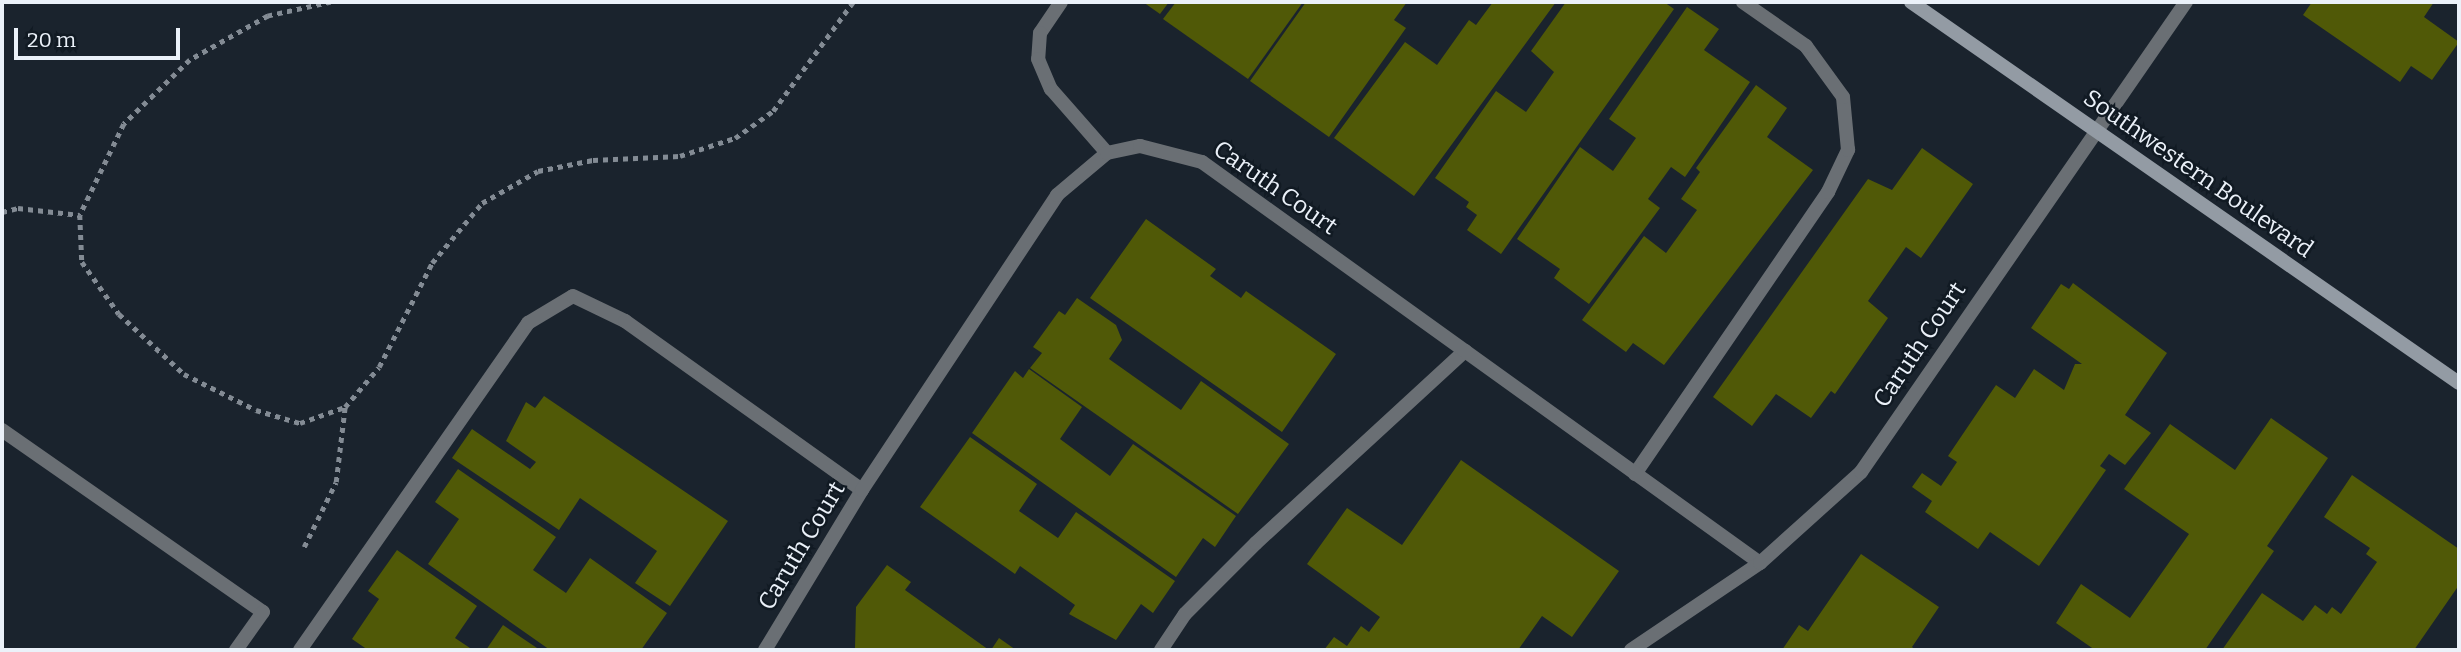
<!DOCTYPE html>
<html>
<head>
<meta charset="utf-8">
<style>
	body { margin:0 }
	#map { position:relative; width:2461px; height:652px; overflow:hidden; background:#1a232d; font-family:Bitter,serif }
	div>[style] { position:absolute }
	.building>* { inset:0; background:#505907 }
	.path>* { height:4.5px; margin-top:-2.25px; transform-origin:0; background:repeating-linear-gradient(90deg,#838b94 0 5px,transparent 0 10px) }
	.lane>* { height:14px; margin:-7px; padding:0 7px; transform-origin:7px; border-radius:7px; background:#6a6f74 }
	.street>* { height:14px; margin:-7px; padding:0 7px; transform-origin:7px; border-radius:7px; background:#6a6f74 }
	.secondary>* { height:14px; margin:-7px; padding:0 7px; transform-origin:7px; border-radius:7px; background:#939ba4 }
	span { translate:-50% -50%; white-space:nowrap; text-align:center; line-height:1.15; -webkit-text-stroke:5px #111a23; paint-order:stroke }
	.street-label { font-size:24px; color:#ebf1f9 }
	.frame { position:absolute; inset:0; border:4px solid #ebf1f9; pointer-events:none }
	.scale { position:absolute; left:14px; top:28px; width:166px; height:32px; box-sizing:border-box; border:4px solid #ebf1f9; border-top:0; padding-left:9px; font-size:21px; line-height:24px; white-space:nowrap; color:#ebf1f9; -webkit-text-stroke:5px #111a23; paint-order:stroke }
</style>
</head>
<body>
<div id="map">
	<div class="building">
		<div style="clip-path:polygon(1143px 2px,1169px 2px,1160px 14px)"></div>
		<div style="clip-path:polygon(1176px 2px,1303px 2px,1248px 79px,1163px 19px)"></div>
		<div style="clip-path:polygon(1306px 2px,1407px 2px,1394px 20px,1406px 28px,1329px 137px,1250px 81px)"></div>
		<div style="clip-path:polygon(1493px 2px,1556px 2px,1414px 196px,1334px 138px,1405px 42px,1437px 65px,1469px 20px,1476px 25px)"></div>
		<div style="clip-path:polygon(1566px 2px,1664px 2px,1674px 9px,1501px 254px,1467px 230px,1477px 215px,1466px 207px,1469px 202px,1435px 178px,1496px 91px,1526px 112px,1554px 72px,1531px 51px)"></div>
		<div style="clip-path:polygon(2312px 2px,2434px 2px,2424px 17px,2459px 42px,2432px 80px,2411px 66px,2400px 82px,2303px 15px)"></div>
		<div style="clip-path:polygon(1687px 7px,1719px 29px,1704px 50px,1750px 82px,1685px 177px,1671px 167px,1648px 199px,1660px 208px,1589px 304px,1554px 278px,1560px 269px,1517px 239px,1580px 147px,1613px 171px,1636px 138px,1609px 119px)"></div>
		<div style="clip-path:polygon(1756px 85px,1787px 108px,1767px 137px,1813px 170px,1664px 365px,1633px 343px,1626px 352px,1582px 320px,1644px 236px,1666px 253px,1697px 210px,1681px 199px,1700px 172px,1696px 168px)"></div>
		<div style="clip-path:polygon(1922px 148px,1973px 184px,1921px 258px,1906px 247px,1868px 301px,1888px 318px,1835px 394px,1831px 391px,1811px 418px,1776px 394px,1752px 426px,1713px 397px,1868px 179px,1892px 190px)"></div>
		<div style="clip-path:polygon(1146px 219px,1216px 269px,1210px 276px,1241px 298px,1246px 291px,1336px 354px,1282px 432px,1090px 298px)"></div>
		<div style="clip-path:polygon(2073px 283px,2167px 353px,2125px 415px,2151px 433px,2125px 465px,2109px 454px,2100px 466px,2106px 470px,2039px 566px,1990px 532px,1978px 549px,1925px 512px,1932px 501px,1912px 487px,1922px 473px,1941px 486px,1957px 462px,1948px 456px,1996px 385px,2015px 398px,2034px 369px,2064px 390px,2075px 364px,2082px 364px,2031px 328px,2061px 284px,2069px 289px)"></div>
		<div style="clip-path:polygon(1077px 298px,1116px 325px,1122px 340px,1109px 359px,1181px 410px,1201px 381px,1289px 444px,1238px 514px,1030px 368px,1042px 353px,1033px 347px,1059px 311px,1065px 315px)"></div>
		<div style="clip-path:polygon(1029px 369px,1082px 407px,1060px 439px,1110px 476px,1133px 444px,1236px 516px,1215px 547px,1203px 538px,1176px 577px,972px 433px,1015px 371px,1023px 378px)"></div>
		<div style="clip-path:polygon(544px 396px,728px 521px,670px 606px,635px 583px,657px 551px,580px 498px,559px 530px,452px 458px,472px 429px,530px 469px,536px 462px,506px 441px,526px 402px,535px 408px)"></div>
		<div style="clip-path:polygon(2271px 418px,2328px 458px,2267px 546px,2274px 551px,2205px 650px,2095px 650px,2056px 623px,2081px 584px,2130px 618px,2189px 534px,2124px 489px,2170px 424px,2235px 470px)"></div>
		<div style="clip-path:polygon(970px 437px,1037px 484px,1019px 511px,1058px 538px,1076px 512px,1175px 581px,1153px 613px,1141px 604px,1116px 640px,1069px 614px,1075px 605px,1020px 566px,1015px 574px,920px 507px)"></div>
		<div style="clip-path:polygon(1461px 460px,1619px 571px,1572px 637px,1542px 616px,1518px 650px,1324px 650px,1334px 637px,1347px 646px,1361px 626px,1369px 632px,1380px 617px,1307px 564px,1347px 508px,1402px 545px)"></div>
		<div style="clip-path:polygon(458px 469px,556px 537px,533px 570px,566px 593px,590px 558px,667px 613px,641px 650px,550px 650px,428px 564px,459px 519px,435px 502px)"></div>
		<div style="clip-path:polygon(2352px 475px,2459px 549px,2459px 585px,2414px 650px,2222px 650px,2262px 593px,2303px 621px,2315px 605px,2327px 614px,2332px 607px,2341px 614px,2377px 562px,2366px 554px,2370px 548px,2324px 517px)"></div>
		<div style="clip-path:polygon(397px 550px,477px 606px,455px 638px,473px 650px,368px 650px,352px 639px,379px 599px,368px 591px)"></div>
		<div style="clip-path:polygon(1861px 554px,1939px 607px,1912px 647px,1916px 650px,1782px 650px,1799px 625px,1808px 631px)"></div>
		<div style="clip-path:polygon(887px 565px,911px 582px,905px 590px,989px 650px,855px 648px,856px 607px)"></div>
		<div style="clip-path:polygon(503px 625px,540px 650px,486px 650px)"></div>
		<div style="clip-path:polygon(999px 638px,1016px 650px,991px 650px)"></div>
	</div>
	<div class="path">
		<div style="left:331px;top:2px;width:65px;rotate:167.5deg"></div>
		<div style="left:268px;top:16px;width:90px;rotate:150.6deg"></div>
		<div style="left:190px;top:60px;width:92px;rotate:135.9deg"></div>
		<div style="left:124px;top:124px;width:101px;rotate:115.8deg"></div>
		<div style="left:80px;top:215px;width:47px;rotate:87.6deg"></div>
		<div style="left:82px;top:262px;width:64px;rotate:54.6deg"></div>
		<div style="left:119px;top:314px;width:88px;rotate:42.7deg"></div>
		<div style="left:184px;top:374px;width:80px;rotate:26.6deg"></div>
		<div style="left:256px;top:410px;width:46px;rotate:16.5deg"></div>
		<div style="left:300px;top:423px;width:48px;rotate:-19.6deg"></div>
		<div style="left:345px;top:407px;width:52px;rotate:-49.6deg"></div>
		<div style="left:379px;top:367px;width:117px;rotate:-63deg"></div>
		<div style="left:432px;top:263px;width:78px;rotate:-50.2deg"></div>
		<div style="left:482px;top:203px;width:64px;rotate:-29.7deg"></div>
		<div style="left:538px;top:171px;width:56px;rotate:-11.3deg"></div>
		<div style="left:593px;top:160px;width:87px;rotate:-2.6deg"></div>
		<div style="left:680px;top:156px;width:58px;rotate:-18.1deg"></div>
		<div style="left:735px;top:138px;width:47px;rotate:-35.4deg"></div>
		<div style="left:773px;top:111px;width:135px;rotate:-53.7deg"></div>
		<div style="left:2px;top:212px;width:16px;rotate:-14deg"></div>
		<div style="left:18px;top:208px;width:62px;rotate:6.4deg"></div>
		<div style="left:304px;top:547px;width:72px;rotate:-63.8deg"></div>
		<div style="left:336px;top:482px;width:76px;rotate:-83.2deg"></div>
	</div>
	<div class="lane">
		<div style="left:1061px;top:2px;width:37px;rotate:124deg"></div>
		<div style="left:1040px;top:33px;width:26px;rotate:94deg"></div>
		<div style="left:1038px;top:59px;width:33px;rotate:67deg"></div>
		<div style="left:1051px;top:89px;width:85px;rotate:48.8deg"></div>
		<div style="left:2px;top:430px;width:318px;rotate:34.9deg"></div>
		<div style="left:263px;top:612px;width:47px;rotate:125.4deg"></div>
		<div style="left:1635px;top:474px;width:342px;rotate:-55.6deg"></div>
		<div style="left:1828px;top:192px;width:47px;rotate:-64.5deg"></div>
		<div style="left:1848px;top:150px;width:53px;rotate:-95.4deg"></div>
		<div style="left:1843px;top:97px;width:63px;rotate:-126deg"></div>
		<div style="left:1806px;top:46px;width:77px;rotate:-145.1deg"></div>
		<div style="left:300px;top:650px;width:399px;rotate:-55.1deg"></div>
		<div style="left:528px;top:323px;width:52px;rotate:-31deg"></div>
		<div style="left:573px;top:296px;width:58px;rotate:25.7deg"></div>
		<div style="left:625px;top:321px;width:291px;rotate:35.5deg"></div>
		<div style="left:1161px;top:650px;width:43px;rotate:-56.3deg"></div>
		<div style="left:1185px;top:614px;width:100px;rotate:-45deg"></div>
		<div style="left:1256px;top:543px;width:284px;rotate:-42.6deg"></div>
	</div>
	<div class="street">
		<div style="left:765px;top:650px;width:187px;rotate:-58.8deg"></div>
		<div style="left:862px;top:490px;width:354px;rotate:-56.5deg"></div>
		<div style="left:1057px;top:195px;width:65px;rotate:-40deg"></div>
		<div style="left:1107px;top:153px;width:34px;rotate:-12deg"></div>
		<div style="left:1140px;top:146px;width:64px;rotate:14.5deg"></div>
		<div style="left:1202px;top:162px;width:687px;rotate:35.7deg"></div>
		<div style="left:1631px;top:650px;width:156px;rotate:-34deg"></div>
		<div style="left:1760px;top:563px;width:136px;rotate:-42deg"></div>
		<div style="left:1861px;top:472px;width:571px;rotate:-55.34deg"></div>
	</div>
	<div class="secondary">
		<div style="left:1911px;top:2px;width:667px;rotate:34.81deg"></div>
	</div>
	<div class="street-label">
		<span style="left:2198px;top:174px;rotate:35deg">Southwestern Boulevard</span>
		<span style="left:1275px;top:188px;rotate:35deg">Caruth Court</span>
		<span style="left:1920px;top:345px;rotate:-56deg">Caruth Court</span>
		<span style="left:802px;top:546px;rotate:-59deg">Caruth Court</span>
	</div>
	<div class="frame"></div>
	<div class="scale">20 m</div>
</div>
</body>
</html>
